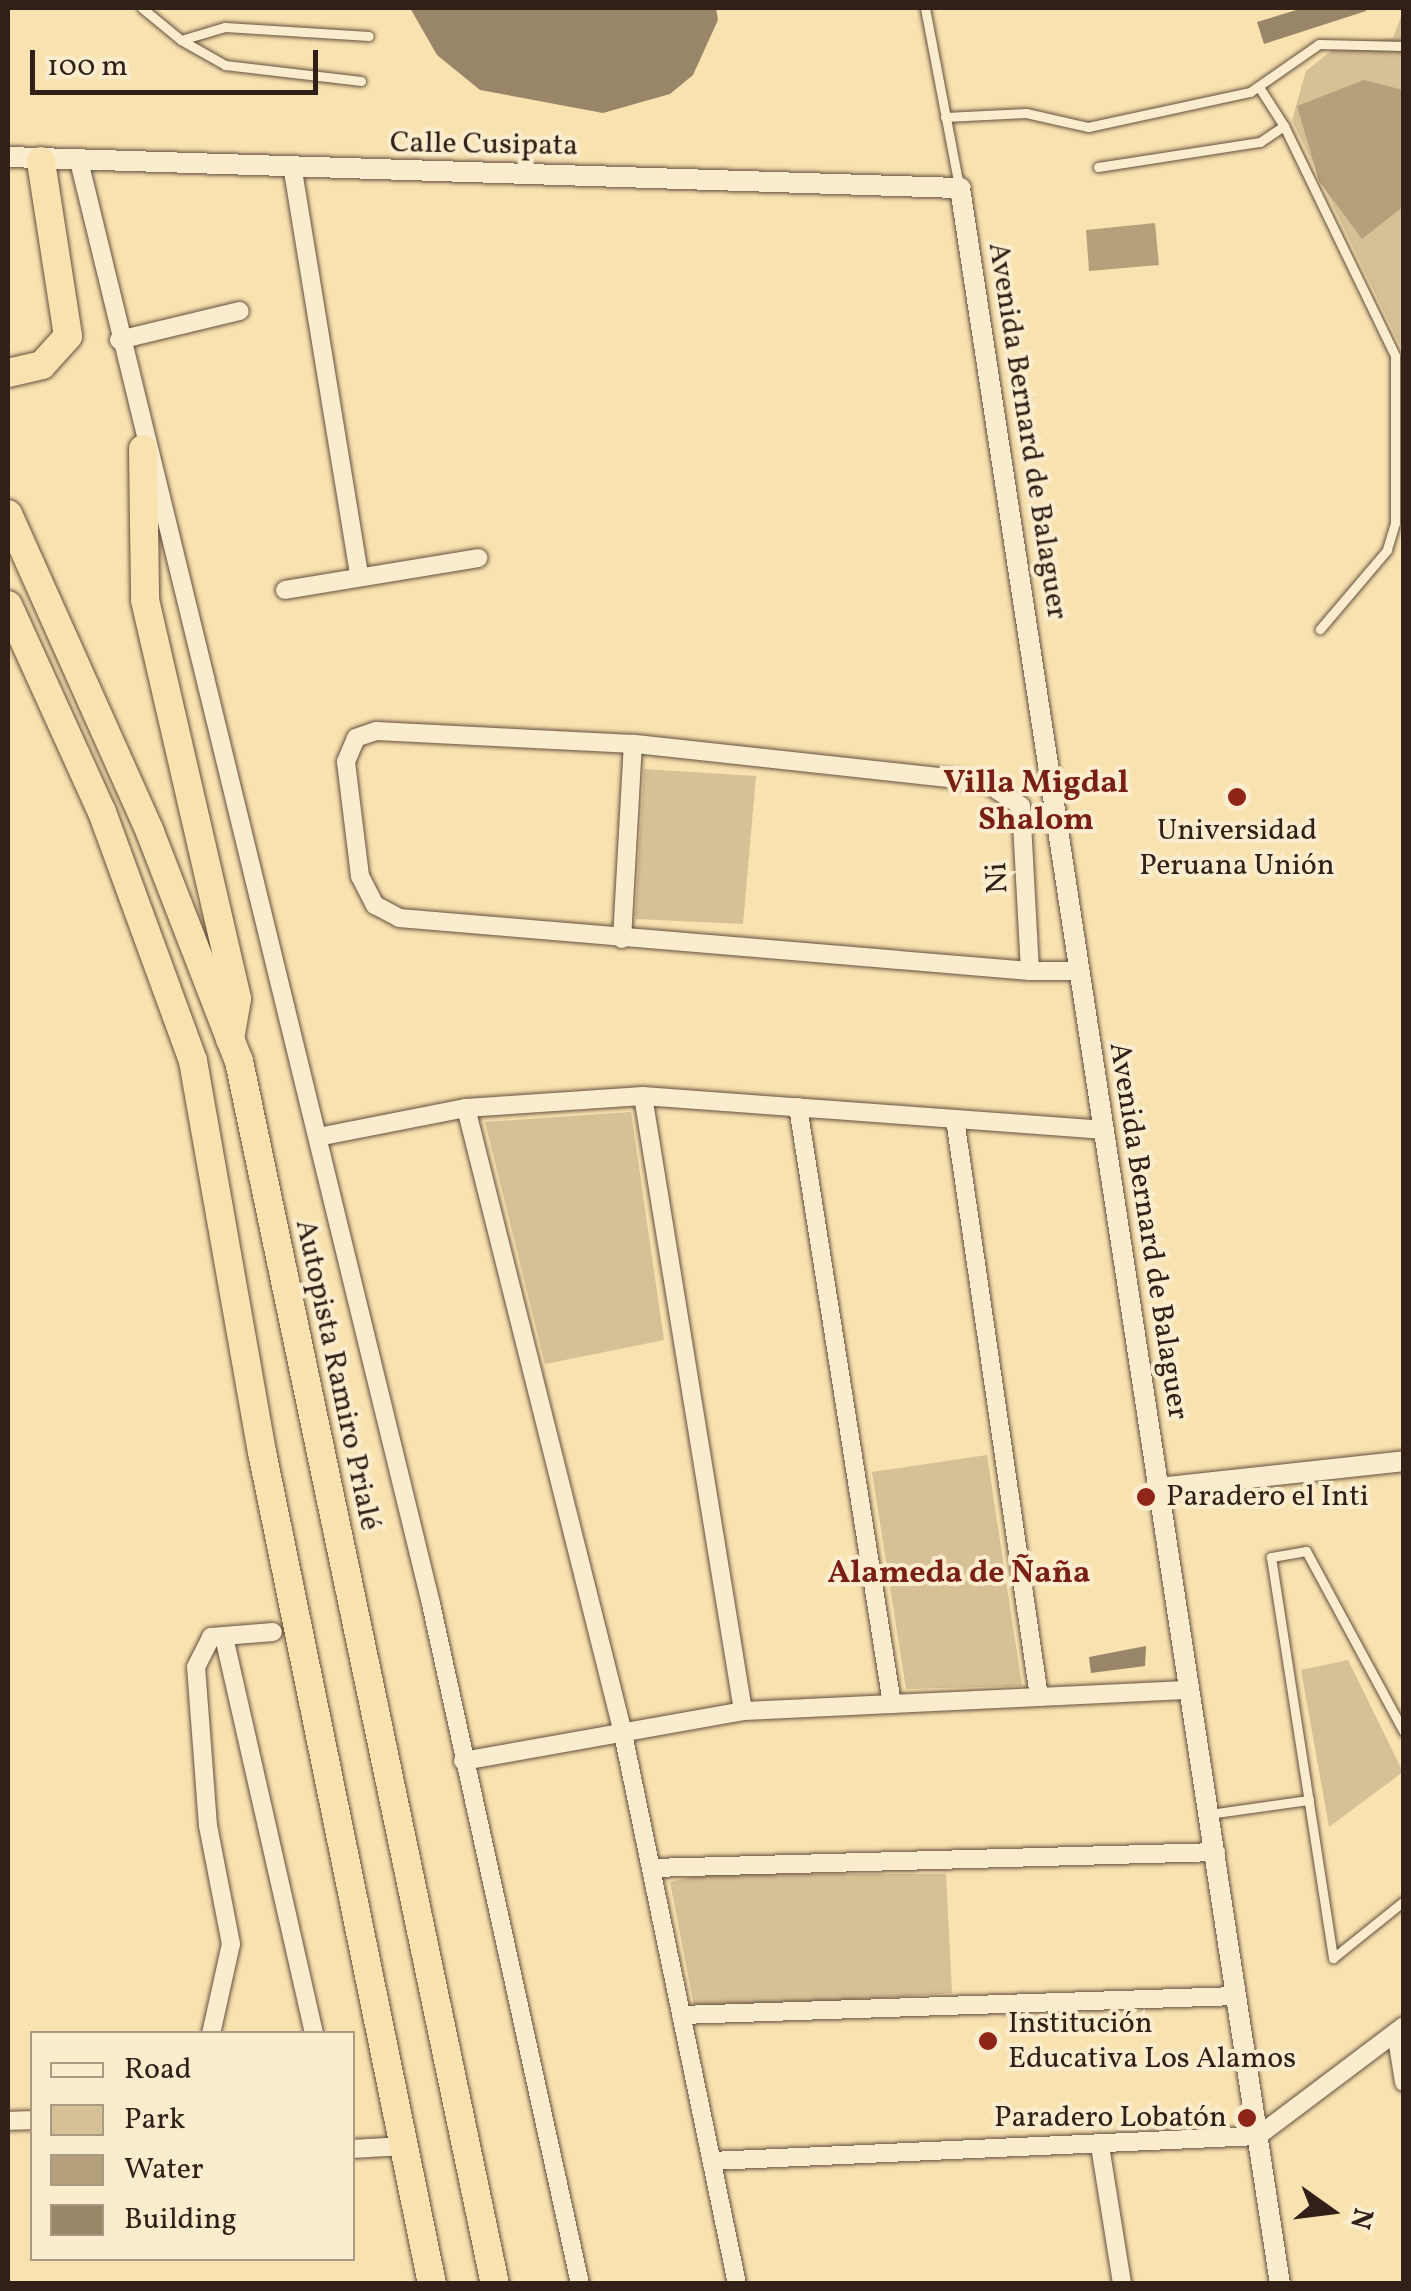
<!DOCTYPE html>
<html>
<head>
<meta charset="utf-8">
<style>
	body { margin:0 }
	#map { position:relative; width:1411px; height:2291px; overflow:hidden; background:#f8e2b0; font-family:Vollkorn,serif }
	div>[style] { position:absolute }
	.green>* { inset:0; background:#d6c196 }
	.water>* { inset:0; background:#b5a07c }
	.building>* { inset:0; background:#998567 }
	.roads { filter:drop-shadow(0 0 2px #64503e) drop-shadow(0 0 2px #64503e) }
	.service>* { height:9px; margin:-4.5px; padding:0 4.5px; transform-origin:4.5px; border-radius:4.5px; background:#faeccc }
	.minor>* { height:18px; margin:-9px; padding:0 9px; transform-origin:9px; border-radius:9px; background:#faeccc }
	.tertiary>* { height:20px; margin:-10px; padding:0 10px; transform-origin:10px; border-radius:10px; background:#faeccc }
	.trunk>* { height:28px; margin:-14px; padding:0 14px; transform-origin:14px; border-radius:14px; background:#f8e2b0 }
	.dots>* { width:28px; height:28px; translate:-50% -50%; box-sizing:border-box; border:5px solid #faeccc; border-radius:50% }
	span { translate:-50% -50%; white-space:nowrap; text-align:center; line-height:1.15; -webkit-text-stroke:8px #faeccc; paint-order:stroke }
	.street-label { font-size:30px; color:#322018 }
	.poi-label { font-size:30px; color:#322018 }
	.left { translate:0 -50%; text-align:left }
	.right { translate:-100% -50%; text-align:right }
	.neighbourhood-label { font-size:32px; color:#7a1f14; font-weight:700 }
	.frame { position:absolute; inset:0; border:10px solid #322018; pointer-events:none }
	.legend { position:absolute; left:30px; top:2031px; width:325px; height:230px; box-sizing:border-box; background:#faeccc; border:2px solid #aa9a84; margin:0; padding:12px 18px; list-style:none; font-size:30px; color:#322018 }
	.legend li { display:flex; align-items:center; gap:20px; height:50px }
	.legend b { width:50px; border:2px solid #aa9a84 }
	.north { position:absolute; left:1281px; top:2161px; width:100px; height:100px; -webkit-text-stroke:8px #faeccc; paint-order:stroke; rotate:104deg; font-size:28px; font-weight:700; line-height:40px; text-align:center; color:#322018 }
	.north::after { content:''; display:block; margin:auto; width:35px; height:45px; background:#322018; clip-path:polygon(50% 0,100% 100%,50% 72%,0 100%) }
	.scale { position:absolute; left:30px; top:50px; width:288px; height:45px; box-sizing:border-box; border:5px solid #322018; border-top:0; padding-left:12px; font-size:30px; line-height:35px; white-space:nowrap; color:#322018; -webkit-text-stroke:8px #faeccc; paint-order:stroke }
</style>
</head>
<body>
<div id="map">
	<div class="green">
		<div style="clip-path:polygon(1403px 11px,1403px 376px,1401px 347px,1292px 120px,1306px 71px,1340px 44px,1393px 38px)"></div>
		<div style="clip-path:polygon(644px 769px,756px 776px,743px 924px,635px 919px)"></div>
		<div style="clip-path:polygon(631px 1112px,664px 1340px,545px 1364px,485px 1122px)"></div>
		<div style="clip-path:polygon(987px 1455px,1022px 1686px,906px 1689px,872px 1472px)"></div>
		<div style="clip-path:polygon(1348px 1660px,1403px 1772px,1329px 1827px,1301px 1670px)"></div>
		<div style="clip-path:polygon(706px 1874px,946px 1874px,952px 1993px,695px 2011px,670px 1882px)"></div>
	</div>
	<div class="water">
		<div style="clip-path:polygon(1364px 80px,1403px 90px,1404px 206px,1362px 239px,1319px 181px,1297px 106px)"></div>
		<div style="clip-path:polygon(1155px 223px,1159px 265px,1089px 271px,1086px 230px)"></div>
	</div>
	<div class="building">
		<div style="clip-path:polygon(410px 8px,716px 8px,718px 20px,693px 75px,670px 94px,603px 113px,480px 90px,437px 55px)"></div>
		<div style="clip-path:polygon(1303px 8px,1366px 8px,1366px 11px,1264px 44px,1257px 22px)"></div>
		<div style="clip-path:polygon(1146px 1646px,1145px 1666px,1091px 1673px,1089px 1657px)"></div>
	</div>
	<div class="roads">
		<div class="service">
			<div style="left:142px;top:8px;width:50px;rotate:39.4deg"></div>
			<div style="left:181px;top:40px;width:46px;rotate:-16.5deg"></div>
			<div style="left:225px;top:27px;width:144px;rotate:3.6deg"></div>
			<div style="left:925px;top:8px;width:181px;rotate:79.2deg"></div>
			<div style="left:181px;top:40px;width:51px;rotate:29.6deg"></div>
			<div style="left:225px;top:65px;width:137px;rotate:6.7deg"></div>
			<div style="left:945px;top:117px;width:81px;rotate:-2.8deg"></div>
			<div style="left:1026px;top:113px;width:64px;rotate:12.7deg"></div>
			<div style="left:1088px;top:127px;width:166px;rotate:-12.2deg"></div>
			<div style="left:1250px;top:92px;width:84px;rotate:-34.8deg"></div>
			<div style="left:1319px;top:44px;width:85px;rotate:1.3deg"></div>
			<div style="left:1284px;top:126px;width:255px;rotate:64.2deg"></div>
			<div style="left:1395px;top:356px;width:167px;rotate:90deg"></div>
			<div style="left:1395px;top:523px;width:28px;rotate:107deg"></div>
			<div style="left:1387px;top:550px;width:104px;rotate:130.3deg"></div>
			<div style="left:1098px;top:167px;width:164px;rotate:-8.8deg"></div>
			<div style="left:1260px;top:142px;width:29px;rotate:-34deg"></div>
			<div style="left:1284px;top:126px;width:46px;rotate:-122.7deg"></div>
			<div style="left:1404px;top:1732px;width:206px;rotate:-118.4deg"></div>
			<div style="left:1306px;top:1551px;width:36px;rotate:170deg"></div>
			<div style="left:1271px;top:1557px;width:406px;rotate:81.2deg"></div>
			<div style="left:1333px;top:1958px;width:91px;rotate:-38.8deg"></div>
			<div style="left:1209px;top:1814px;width:101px;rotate:-8deg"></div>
		</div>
		<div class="minor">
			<div style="left:79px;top:161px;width:1485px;rotate:76.29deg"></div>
			<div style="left:431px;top:1604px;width:696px;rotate:77.64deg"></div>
			<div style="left:293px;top:171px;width:410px;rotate:80.7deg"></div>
			<div style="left:119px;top:340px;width:124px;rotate:-13.5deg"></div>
			<div style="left:285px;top:590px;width:196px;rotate:-9.4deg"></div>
			<div style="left:622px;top:939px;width:195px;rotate:-86.8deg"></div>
			<div style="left:1030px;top:971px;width:165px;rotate:-93.1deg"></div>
			<div style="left:1021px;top:806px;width:43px;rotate:-146.3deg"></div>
			<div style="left:985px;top:782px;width:354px;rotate:-173.8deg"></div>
			<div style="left:633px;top:744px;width:257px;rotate:-177.1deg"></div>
			<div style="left:376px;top:731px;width:21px;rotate:161deg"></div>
			<div style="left:356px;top:738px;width:26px;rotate:113deg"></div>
			<div style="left:346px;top:762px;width:115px;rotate:83deg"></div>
			<div style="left:360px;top:876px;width:33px;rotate:63deg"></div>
			<div style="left:375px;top:905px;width:27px;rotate:28deg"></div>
			<div style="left:399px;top:918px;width:633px;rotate:4.8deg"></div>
			<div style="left:1030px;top:971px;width:47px"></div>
			<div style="left:643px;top:1096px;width:623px;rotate:80.76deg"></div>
			<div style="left:798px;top:1107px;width:604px;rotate:81.05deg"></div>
			<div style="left:466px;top:1108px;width:640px;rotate:75.9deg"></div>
			<div style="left:622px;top:1729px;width:567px;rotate:78.29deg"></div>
			<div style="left:955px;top:1119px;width:584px;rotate:81.73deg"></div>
			<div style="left:318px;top:1137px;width:151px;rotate:-11.1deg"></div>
			<div style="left:466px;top:1108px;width:177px;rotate:-3.9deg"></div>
			<div style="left:643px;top:1096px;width:460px;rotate:4.2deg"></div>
			<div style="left:224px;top:1637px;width:407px;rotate:77.2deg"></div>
			<div style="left:463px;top:1761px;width:284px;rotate:-10.1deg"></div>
			<div style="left:743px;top:1711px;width:445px;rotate:-2.7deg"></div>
			<div style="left:652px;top:1868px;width:564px;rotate:-1.62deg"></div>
			<div style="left:681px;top:2015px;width:555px;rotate:-1.96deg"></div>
			<div style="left:1396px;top:2032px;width:51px;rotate:80.9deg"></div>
			<div style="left:211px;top:2034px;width:92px;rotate:-77.5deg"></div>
			<div style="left:231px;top:1944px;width:120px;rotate:-101deg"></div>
			<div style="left:208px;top:1826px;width:159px;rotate:-94.3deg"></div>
			<div style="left:196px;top:1667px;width:34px;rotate:-63deg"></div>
			<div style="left:211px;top:1637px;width:62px;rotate:-4.6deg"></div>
			<div style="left:8px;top:2121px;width:24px;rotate:-2deg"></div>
			<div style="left:1100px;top:2146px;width:140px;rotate:80.9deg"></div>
			<div style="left:352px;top:2149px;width:52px;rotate:-3.3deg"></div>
			<div style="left:712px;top:2161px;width:547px;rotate:-2.62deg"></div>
			<div style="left:1258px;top:2136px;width:183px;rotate:-37deg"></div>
		</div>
		<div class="tertiary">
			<div style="left:8px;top:157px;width:953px;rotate:1.87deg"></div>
			<div style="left:960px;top:188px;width:2120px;rotate:81.32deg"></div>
			<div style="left:1157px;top:1488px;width:248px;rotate:-6.2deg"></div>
		</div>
		<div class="trunk">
			<div style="left:8px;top:373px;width:35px;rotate:-13deg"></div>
			<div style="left:42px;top:365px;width:39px;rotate:-48deg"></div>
			<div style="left:68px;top:336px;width:177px;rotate:-98.8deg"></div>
			<div style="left:143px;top:449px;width:151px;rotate:89.2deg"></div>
			<div style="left:145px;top:600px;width:409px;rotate:77deg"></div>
			<div style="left:237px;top:999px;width:41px;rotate:99.9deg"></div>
			<div style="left:8px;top:514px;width:348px;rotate:65.9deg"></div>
			<div style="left:150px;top:832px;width:246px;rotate:68.8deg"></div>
			<div style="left:239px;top:1061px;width:1250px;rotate:78.18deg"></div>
			<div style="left:8px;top:605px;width:227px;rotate:65.6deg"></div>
			<div style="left:102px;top:812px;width:265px;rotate:69.9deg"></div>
			<div style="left:193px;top:1061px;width:397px;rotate:80deg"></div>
			<div style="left:262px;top:1452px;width:849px;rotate:78.45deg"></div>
		</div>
	</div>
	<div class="dots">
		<div style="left:1237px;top:797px;background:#8f2418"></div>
		<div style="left:1146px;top:1497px;background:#8f2418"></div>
		<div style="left:988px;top:2041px;background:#8f2418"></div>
		<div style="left:1247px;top:2118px;background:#8f2418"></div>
	</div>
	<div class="street-label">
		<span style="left:484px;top:145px;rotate:1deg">Calle Cusipata</span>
		<span style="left:1027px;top:431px;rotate:81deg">Avenida Bernard de Balaguer</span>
		<span style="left:998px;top:878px;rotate:-93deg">Ni</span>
		<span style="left:1148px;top:1231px;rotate:81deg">Avenida Bernard de Balaguer</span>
		<span style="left:337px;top:1375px;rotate:78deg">Autopista Ramiro Prialé</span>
	</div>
	<div class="poi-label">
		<span style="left:1237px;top:848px">Universidad<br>Peruana Unión</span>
		<span class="left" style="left:1166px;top:1497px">Paradero el Inti</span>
		<span class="left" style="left:1008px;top:2041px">Institución<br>Educativa Los Alamos</span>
		<span class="right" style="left:1227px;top:2118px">Paradero Lobatón</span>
	</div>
	<div class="neighbourhood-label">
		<span style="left:1036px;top:803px">Villa Migdal<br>Shalom</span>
		<span style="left:959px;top:1574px">Alameda de Ñaña</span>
	</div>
	<div class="frame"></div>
	<ul class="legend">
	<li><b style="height:12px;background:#faeccc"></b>Road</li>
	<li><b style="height:28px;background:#d6c196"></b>Park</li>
	<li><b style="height:28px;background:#b5a07c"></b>Water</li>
	<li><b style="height:28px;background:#998567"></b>Building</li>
	</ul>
	<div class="north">N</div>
	<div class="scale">100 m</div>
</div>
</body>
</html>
